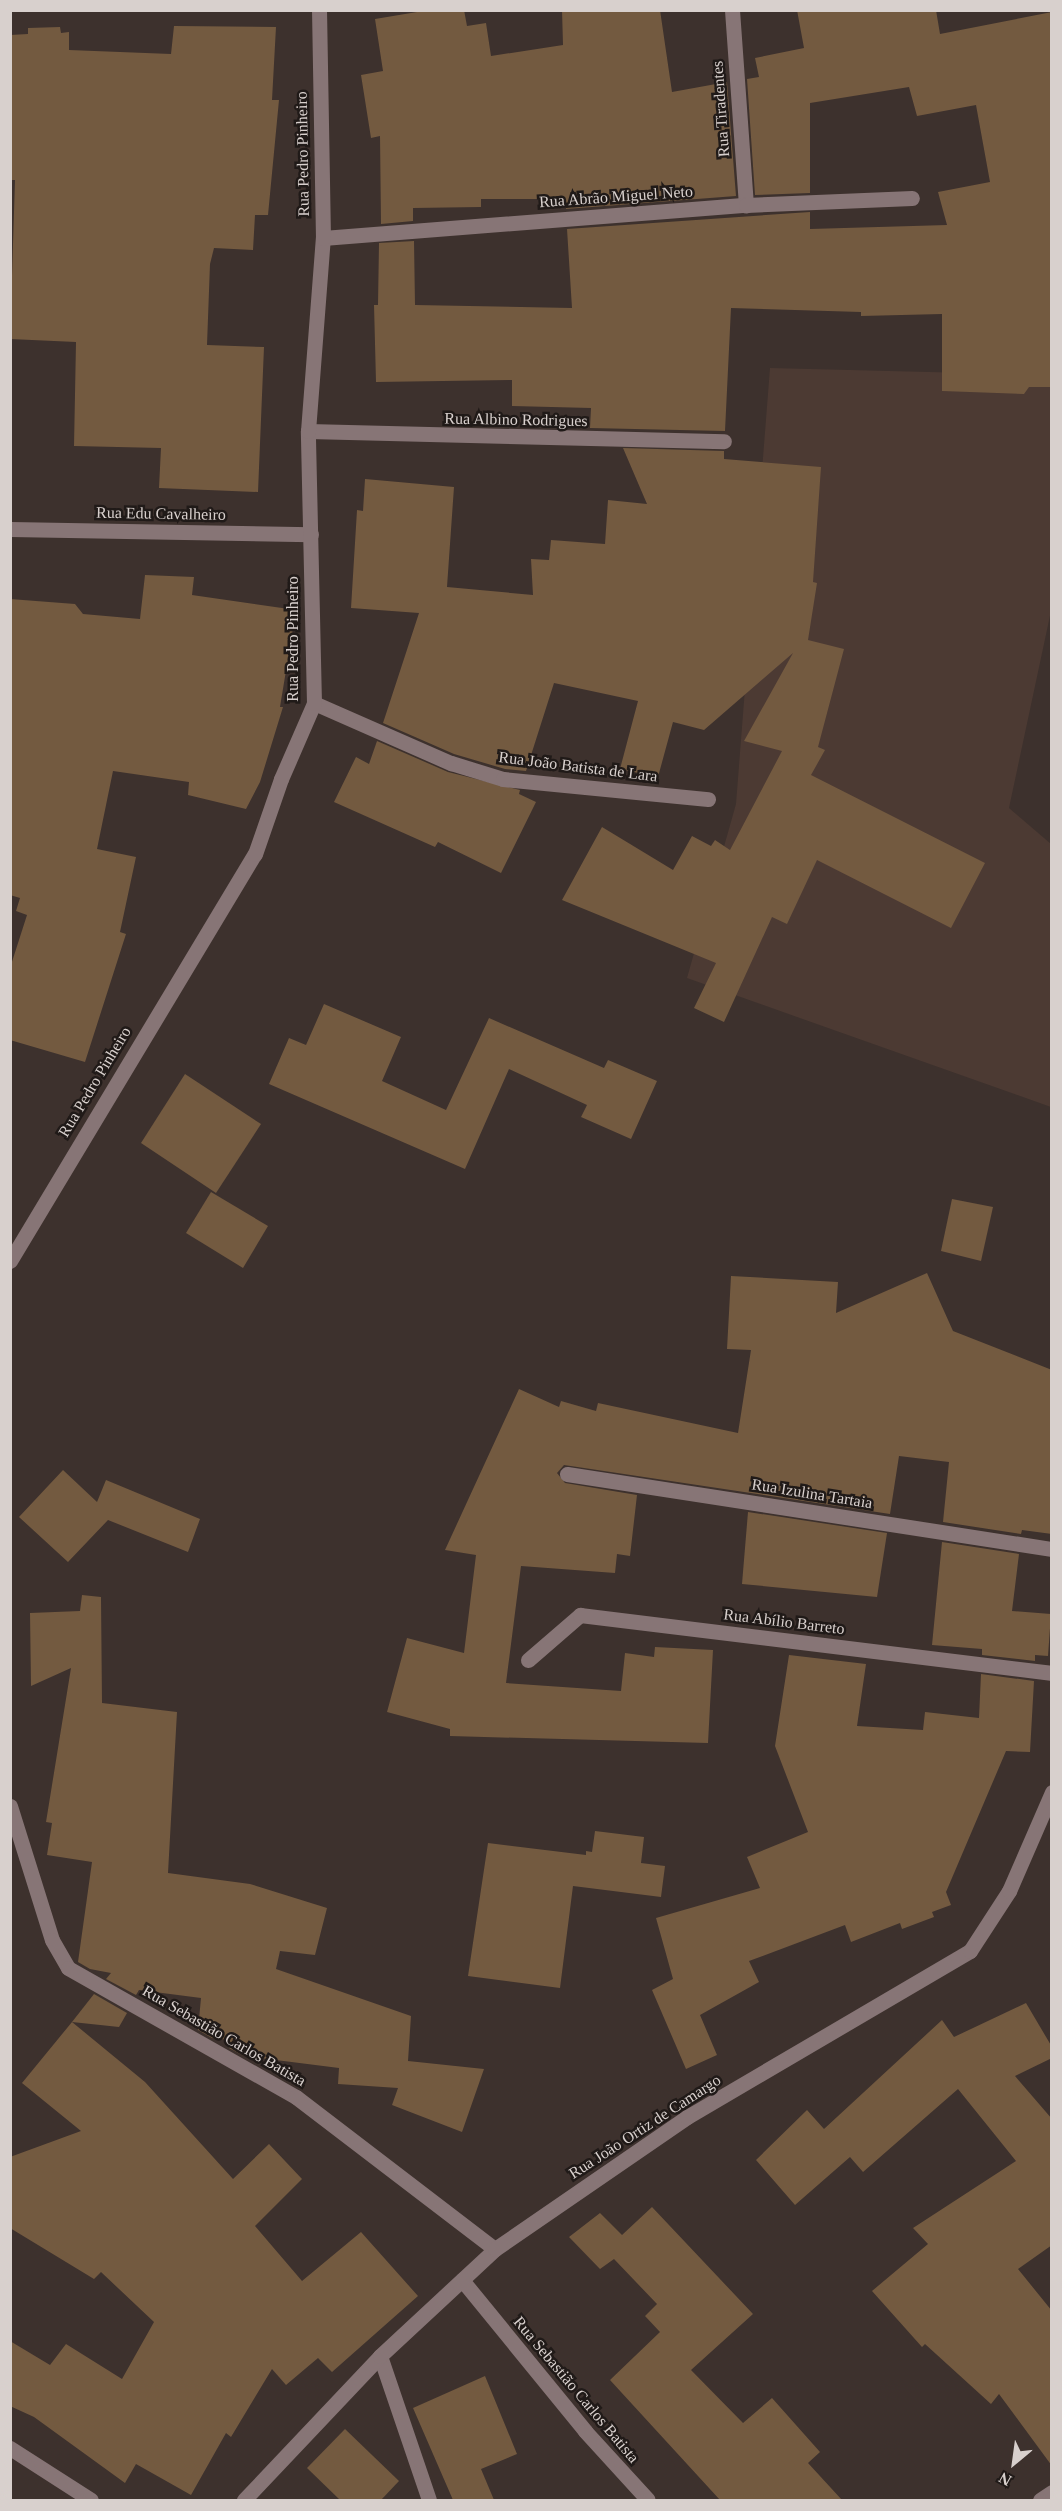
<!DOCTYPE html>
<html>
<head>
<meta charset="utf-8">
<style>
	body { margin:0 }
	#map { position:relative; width:1062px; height:2511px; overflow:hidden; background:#3d312d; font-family:"Times New Roman",serif }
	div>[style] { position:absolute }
	.built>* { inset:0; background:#4c3a33 }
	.building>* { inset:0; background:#735a40 }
	.minor>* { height:15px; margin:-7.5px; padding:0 7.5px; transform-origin:7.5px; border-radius:7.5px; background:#877576 }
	span { translate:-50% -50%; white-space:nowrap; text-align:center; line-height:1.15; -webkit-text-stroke:5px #201a18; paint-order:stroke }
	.street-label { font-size:16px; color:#d8d0cd }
	.frame { position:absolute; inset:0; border:12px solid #d8d0cd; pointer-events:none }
	.north { position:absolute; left:984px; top:2433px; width:60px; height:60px; -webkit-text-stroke:4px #201a18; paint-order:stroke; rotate:209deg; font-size:16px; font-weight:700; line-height:24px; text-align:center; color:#d8d0cd }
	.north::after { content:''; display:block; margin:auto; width:21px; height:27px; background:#d8d0cd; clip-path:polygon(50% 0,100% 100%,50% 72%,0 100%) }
</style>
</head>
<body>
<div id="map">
	<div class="built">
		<div style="clip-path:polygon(770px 368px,1051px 375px,1051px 611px,1009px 808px,1051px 844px,1051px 1107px,687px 978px,736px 804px)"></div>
	</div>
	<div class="building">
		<div style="clip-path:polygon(429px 10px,464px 10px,467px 26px,486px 23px,491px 56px,563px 45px,562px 10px,660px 10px,672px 92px,727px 82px,736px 196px,566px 209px,566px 199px,481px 199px,481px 207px,413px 208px,413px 221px,381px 224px,380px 136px,371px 138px,361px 75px,383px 71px,375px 19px)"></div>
		<div style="clip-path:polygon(797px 10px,936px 10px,940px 34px,1052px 12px,1052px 387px,1029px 387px,1024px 394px,942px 391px,942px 314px,861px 316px,861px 312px,731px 308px,725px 431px,590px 428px,591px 408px,512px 406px,512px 380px,376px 382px,374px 305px,378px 305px,379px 243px,414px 241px,415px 305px,572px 308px,567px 229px,810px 212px,810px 229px,947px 225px,938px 192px,990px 182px,976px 105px,917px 116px,909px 87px,810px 103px,810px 193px,755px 195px,747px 79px,759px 77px,755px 58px,804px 48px)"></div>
		<div style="clip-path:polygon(174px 26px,276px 27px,272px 100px,279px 100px,268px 215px,255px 215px,253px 250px,214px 248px,210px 264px,207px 345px,264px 347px,258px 492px,159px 488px,161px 448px,74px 446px,76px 342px,10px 339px,15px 180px,10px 180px,10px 35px,28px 34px,28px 28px,60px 27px,61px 33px,69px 32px,69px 50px,171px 54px)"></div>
		<div style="clip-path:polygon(623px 448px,724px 451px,724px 459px,821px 467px,813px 582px,817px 583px,808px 640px,844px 649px,818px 747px,825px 750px,811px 775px,985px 863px,951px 928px,817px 860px,787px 924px,772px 917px,724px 1022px,694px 1008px,716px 963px,562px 900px,602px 827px,673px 870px,692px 836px,711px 846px,715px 840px,730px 850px,782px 751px,744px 741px,793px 653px,704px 730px,673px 722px,658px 777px,620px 769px,638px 701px,554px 683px,526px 771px,505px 769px,454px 754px,383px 723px,419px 613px,351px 608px,357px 510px,363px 511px,365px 479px,454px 487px,447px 587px,533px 595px,531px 559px,549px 560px,551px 540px,605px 544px,608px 500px,647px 504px)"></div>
		<div style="clip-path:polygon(145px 575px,194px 577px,192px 595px,296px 610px,280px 707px,283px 707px,260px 782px,246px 809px,188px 795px,189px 782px,113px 771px,97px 849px,136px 857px,120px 932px,126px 934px,85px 1062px,10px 1040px,10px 968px,27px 915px,16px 911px,20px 898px,10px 895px,10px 599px,75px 604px,83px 614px,140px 619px)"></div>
		<div style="clip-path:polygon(377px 741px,448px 772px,520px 790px,519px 794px,536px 802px,501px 873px,438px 842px,435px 847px,334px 802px,356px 757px,369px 764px)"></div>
		<div style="clip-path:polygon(324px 1004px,401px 1037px,382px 1081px,446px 1110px,489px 1018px,604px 1068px,608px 1060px,657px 1081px,631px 1139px,581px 1117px,587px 1105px,509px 1069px,465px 1169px,269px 1084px,289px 1038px,306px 1045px)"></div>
		<div style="clip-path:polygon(185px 1074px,261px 1124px,216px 1193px,141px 1143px)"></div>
		<div style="clip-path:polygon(211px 1192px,268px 1226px,243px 1268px,186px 1233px)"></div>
		<div style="clip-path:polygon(952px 1199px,993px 1207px,981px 1261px,941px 1251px)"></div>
		<div style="clip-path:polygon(927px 1273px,953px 1331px,1052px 1370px,1052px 1534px,1022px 1530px,1021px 1534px,943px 1522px,949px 1462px,899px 1456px,890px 1514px,564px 1465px,557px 1473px,565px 1483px,637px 1495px,630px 1556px,617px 1554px,615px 1573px,521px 1566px,506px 1683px,621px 1691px,625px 1653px,654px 1657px,655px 1647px,713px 1650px,708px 1743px,450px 1736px,450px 1729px,387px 1712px,407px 1638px,464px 1653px,476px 1555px,445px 1550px,519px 1389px,559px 1407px,561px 1401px,596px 1411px,598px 1403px,738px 1433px,751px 1350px,727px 1349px,731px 1276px,838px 1282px,836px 1313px)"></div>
		<div style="clip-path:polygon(63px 1470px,97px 1502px,106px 1480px,200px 1519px,188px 1552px,108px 1520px,68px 1562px,19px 1517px)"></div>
		<div style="clip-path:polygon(748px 1512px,887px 1533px,877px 1597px,742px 1584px)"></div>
		<div style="clip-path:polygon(942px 1542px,1019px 1554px,1012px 1611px,1051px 1614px,1048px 1656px,1035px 1655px,1035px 1661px,982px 1655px,982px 1649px,932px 1645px)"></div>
		<div style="clip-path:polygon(82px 1595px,101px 1597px,102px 1703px,177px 1712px,168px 1873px,250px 1884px,327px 1908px,315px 1955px,280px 1951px,276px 1969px,411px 2016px,408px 2061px,484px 2069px,462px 2132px,392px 2105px,398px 2088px,338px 2084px,339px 2068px,244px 2056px,229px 2048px,230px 2040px,212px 2038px,198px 2030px,201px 1998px,139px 1990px,136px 1995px,106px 1979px,111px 1973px,90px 1969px,78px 1962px,92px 1862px,47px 1855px,52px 1823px,46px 1822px,71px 1668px,31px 1686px,30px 1613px,80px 1611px)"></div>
		<div style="clip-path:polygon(789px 1655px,866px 1664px,857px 1726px,923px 1730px,925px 1712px,979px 1718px,981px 1674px,1034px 1681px,1030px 1752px,1006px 1751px,946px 1892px,951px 1905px,932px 1912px,934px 1917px,902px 1929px,900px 1923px,851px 1942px,845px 1925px,749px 1961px,759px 1982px,700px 2015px,717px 2055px,686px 2069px,652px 1990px,673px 1979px,656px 1918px,760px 1888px,747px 1857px,808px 1832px,775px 1746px)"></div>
		<div style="clip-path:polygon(595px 1831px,644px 1837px,641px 1863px,665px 1866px,661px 1897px,573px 1886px,560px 1988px,468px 1976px,488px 1843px,586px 1855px,586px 1851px,592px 1852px)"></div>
		<div style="clip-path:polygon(94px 1994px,127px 2013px,119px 2027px,72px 2022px)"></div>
		<div style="clip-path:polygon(1026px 2003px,1052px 2047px,1052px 2058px,1015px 2076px,1052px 2119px,1052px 2245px,1018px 2269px,1052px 2311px,1052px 2466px,999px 2394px,991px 2404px,925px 2344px,922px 2347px,872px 2291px,928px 2244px,913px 2228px,1016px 2161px,958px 2089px,863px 2172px,850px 2157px,795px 2205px,756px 2160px,807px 2110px,824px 2129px,942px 2020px,954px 2037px)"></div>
		<div style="clip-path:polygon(72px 2022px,145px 2082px,233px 2179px,269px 2144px,302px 2179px,255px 2226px,302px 2281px,361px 2232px,418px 2296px,332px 2372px,318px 2358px,286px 2385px,272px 2369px,231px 2437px,226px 2433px,191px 2495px,136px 2464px,125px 2483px,34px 2417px,10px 2406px,10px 2341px,50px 2365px,66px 2344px,122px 2379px,154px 2322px,101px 2272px,94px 2279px,10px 2228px,10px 2157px,81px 2131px,22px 2083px)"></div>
		<div style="clip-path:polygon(652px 2207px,753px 2314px,691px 2370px,743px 2423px,772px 2398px,820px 2452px,808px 2463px,842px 2500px,720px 2500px,610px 2380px,660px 2332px,645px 2316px,657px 2304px,614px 2259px,600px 2269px,569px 2237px,600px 2213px,622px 2235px)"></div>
		<div style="clip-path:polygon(485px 2376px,517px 2454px,481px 2469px,494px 2500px,453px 2500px,413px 2408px)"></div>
		<div style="clip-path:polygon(345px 2429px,399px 2481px,381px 2500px,340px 2500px,307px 2468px)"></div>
	</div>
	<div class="minor">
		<div style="left:732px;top:10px;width:196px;rotate:85.9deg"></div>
		<div style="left:323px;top:238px;width:424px;rotate:-4.5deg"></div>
		<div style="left:746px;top:205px;width:166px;rotate:-2.4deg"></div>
		<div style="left:308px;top:431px;width:416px;rotate:1.4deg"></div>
		<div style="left:10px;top:529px;width:301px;rotate:1deg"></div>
		<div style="left:314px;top:703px;width:150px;rotate:23.7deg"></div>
		<div style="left:451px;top:763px;width:54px;rotate:17.1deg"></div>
		<div style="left:503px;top:779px;width:206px;rotate:5.6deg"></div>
		<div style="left:10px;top:1261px;width:475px;rotate:-59deg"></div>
		<div style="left:255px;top:854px;width:79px;rotate:-70.9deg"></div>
		<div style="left:281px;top:779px;width:83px;rotate:-66.5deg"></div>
		<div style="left:314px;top:703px;width:272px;rotate:-91.3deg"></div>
		<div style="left:308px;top:431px;width:194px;rotate:-85.6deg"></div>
		<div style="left:323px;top:238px;width:228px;rotate:-91deg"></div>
		<div style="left:567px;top:1474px;width:491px;rotate:8.8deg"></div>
		<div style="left:528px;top:1660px;width:69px;rotate:-40.9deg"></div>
		<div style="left:580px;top:1615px;width:476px;rotate:7deg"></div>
		<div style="left:10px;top:1806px;width:140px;rotate:72.6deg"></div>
		<div style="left:52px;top:1940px;width:32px;rotate:60deg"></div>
		<div style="left:68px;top:1968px;width:262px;rotate:29.5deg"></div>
		<div style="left:296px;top:2097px;width:250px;rotate:37.4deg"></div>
		<div style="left:462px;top:2280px;width:195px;rotate:50.8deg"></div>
		<div style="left:585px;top:2431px;width:93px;rotate:47.6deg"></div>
		<div style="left:380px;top:2356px;width:152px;rotate:71.2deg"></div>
		<div style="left:10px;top:2448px;width:96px;rotate:32.7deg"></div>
		<div style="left:244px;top:2500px;width:198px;rotate:-46.6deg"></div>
		<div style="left:380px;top:2356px;width:157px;rotate:-42.9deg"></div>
		<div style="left:495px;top:2249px;width:233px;rotate:-34.5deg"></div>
		<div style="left:687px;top:2117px;width:328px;rotate:-30.4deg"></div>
		<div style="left:970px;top:1951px;width:72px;rotate:-57deg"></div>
		<div style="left:1009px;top:1891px;width:108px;rotate:-66.5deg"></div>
		<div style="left:1040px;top:2500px;width:14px;rotate:-34deg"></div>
	</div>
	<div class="street-label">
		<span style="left:721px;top:109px;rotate:-94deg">Rua Tiradentes</span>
		<span style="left:303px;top:154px;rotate:-91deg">Rua Pedro Pinheiro</span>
		<span style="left:616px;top:197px;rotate:-4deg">Rua Abrão Miguel Neto</span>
		<span style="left:516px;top:420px;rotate:1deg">Rua Albino Rodrigues</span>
		<span style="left:161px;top:514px;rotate:1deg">Rua Edu Cavalheiro</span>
		<span style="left:293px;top:639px;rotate:-90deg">Rua Pedro Pinheiro</span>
		<span style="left:578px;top:767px;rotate:7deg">Rua João Batista de Lara</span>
		<span style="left:95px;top:1082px;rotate:-59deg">Rua Pedro Pinheiro</span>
		<span style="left:812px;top:1494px;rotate:9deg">Rua Izulina Tartaia</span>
		<span style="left:784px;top:1622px;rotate:7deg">Rua Abílio Barreto</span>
		<span style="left:224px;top:2036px;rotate:30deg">Rua Sebastião Carlos Batista</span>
		<span style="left:645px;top:2127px;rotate:-33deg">Rua João Ortiz de Camargo</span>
		<span style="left:576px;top:2390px;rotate:50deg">Rua Sebastião Carlos Batista</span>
	</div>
	<div class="frame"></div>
	<div class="north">N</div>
</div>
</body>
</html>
